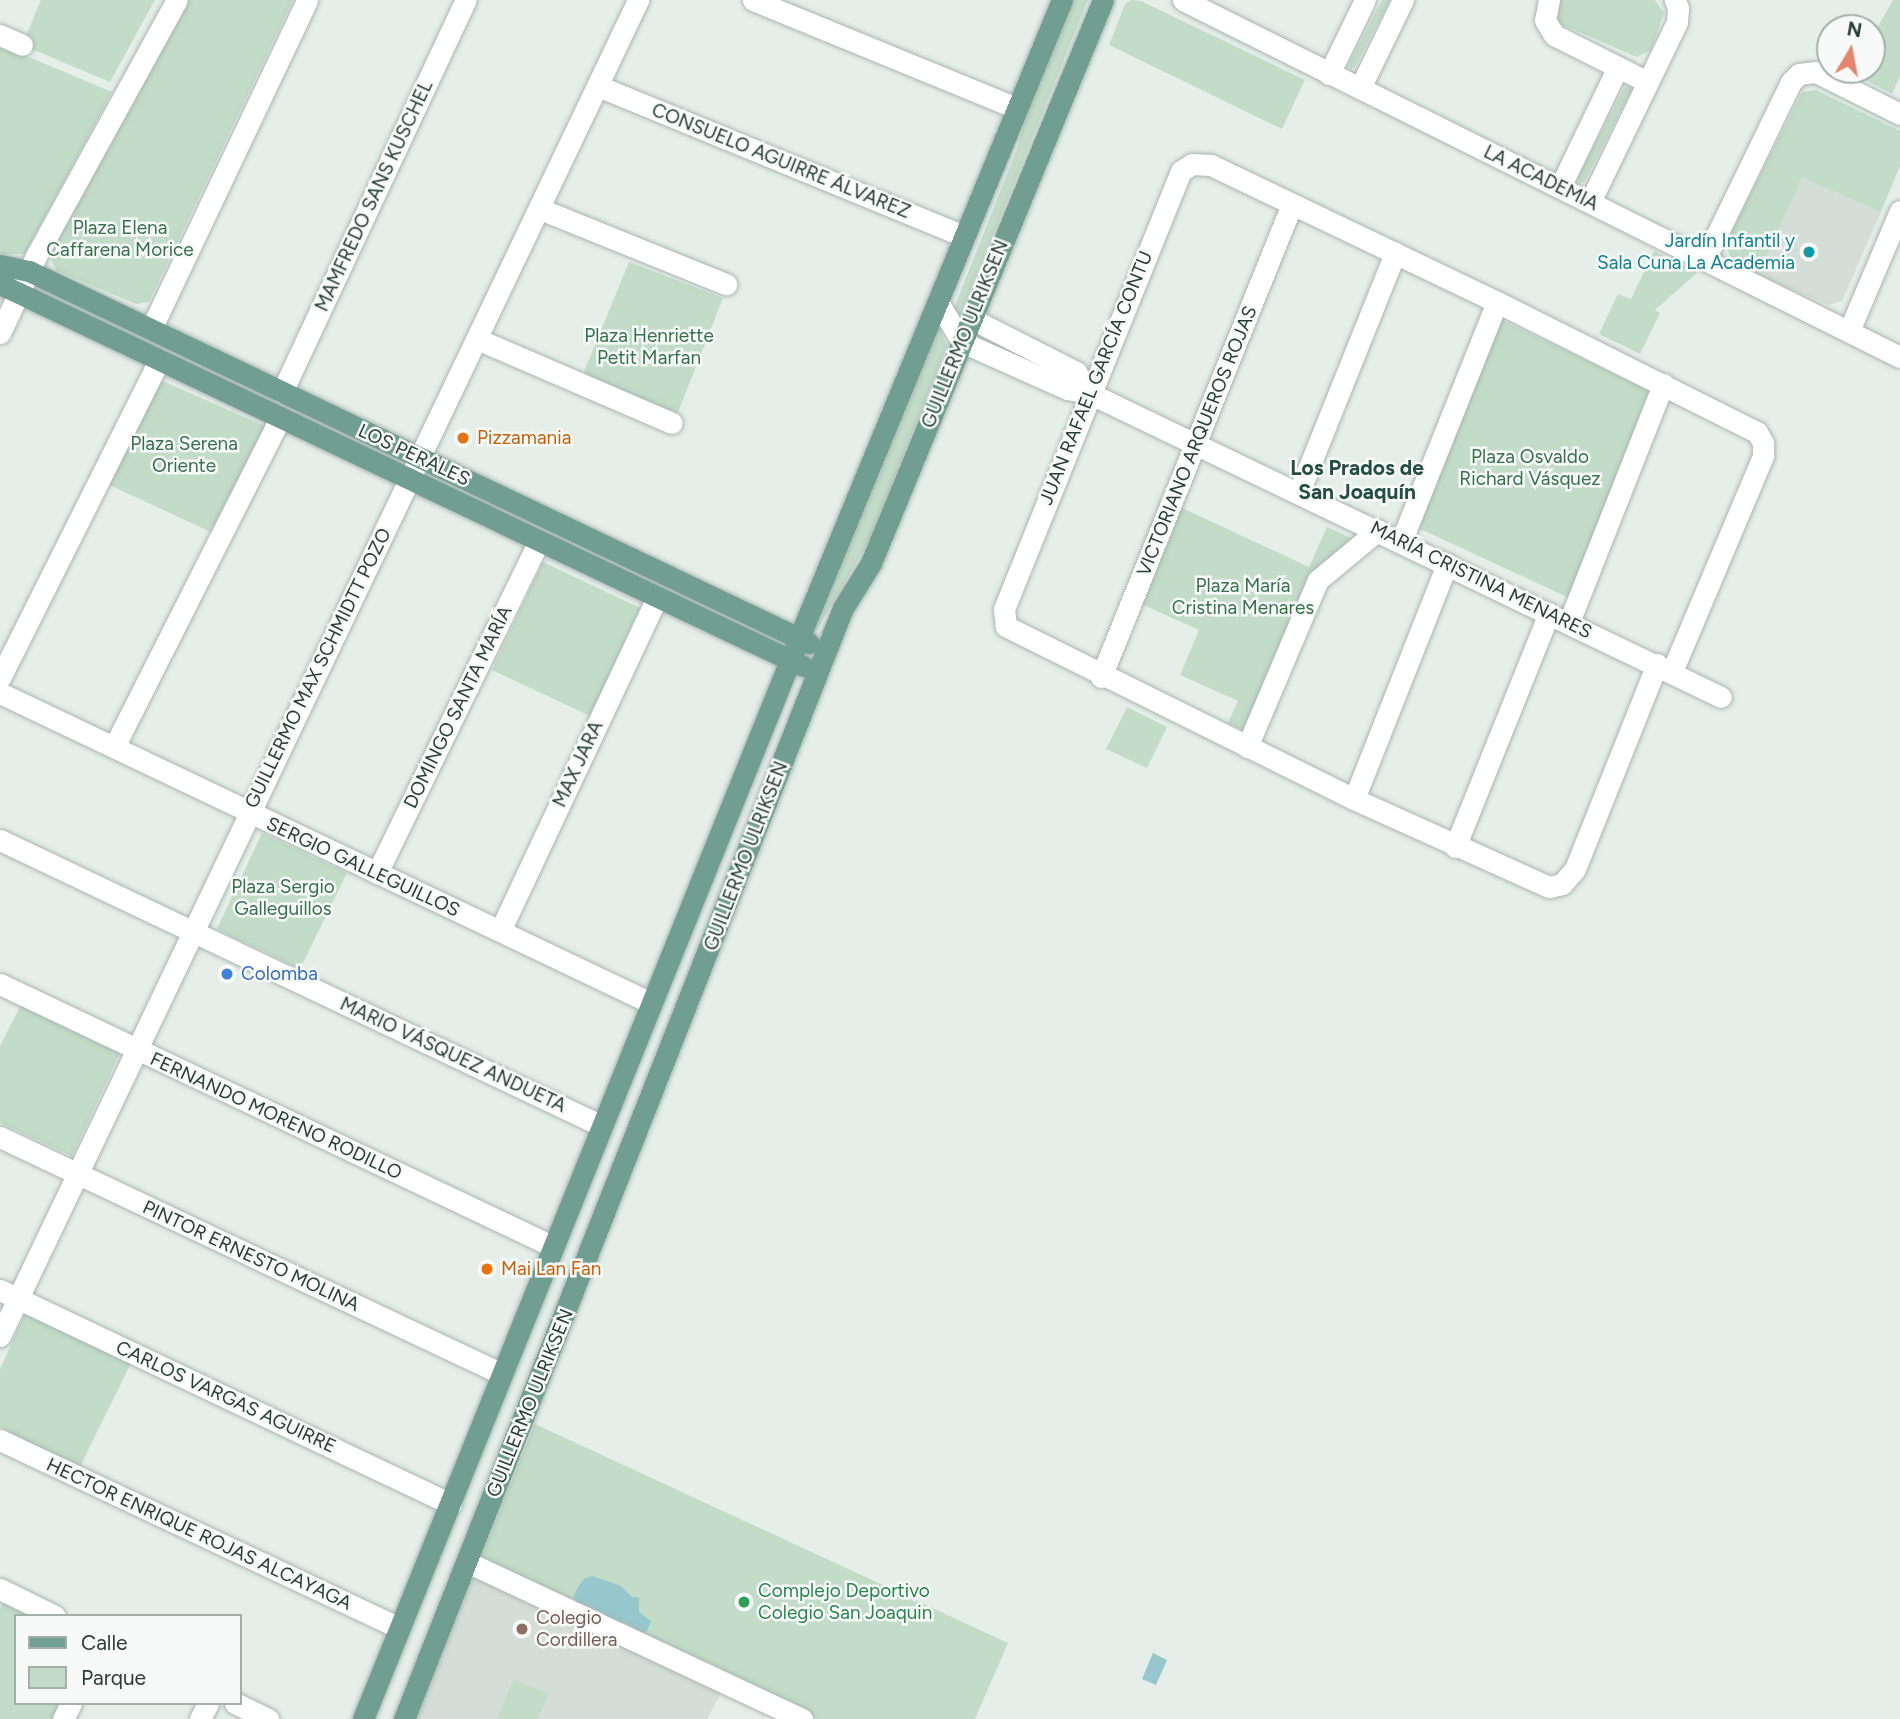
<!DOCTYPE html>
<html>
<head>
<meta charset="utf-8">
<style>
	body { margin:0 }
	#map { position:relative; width:1900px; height:1719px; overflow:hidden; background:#e6eeea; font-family:Figtree,sans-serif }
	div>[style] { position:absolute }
	.built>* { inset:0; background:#d5ddd9 }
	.green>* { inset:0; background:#c2dcc8 }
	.water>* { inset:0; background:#95c7cc }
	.roads { filter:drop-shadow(0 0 2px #a9b6b1) drop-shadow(0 0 2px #a9b6b1) }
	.minor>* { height:21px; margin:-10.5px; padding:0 10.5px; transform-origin:10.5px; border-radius:10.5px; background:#fff }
	.major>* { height:21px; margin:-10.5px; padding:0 10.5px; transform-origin:10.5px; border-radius:10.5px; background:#709e90 }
	.dots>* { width:19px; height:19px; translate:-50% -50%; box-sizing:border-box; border:4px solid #f7faf8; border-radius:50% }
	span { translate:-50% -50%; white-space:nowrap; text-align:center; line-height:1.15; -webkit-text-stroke:5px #f7faf8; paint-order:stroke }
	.street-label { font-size:19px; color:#273e37 }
	.park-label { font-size:19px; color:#357149 }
	.culture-label { font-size:19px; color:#0d838f }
	.right { translate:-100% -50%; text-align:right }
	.food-label { font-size:19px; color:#c56008 }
	.left { translate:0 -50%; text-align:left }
	.shop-label { font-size:19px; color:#366cbe }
	.leisure-label { font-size:19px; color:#27864d }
	.education-label { font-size:19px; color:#785e54 }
	.neighbourhood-label { font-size:21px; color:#244e42; font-weight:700 }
	.legend { position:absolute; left:14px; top:1614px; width:228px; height:91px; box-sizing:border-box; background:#f7faf8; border:2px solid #a4afab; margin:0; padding:9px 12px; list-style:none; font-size:21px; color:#273e37 }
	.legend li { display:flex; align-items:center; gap:14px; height:35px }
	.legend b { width:35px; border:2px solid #a4afab }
	.north { position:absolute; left:1816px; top:14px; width:70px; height:70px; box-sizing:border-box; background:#f7faf8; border:2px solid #a4afab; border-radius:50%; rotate:10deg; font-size:19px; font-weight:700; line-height:28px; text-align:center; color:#273e37 }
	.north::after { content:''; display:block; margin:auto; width:24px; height:32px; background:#e4856e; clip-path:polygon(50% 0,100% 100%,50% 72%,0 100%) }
</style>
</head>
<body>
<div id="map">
	<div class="built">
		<div style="clip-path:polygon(1802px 178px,1881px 212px,1842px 301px,1828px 305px,1758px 275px)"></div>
		<div style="clip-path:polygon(471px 1570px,724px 1688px,707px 1719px,411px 1719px)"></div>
	</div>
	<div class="green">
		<div style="clip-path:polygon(41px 0,155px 0,110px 82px,22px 45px)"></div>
		<div style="clip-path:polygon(187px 0,293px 0,149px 302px,136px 304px,57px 271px,49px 256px)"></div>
		<div style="clip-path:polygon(1070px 0,1088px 0,958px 321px,952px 313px,1017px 149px,1029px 104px)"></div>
		<div style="clip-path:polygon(1131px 0,1141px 1px,1305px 80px,1282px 129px,1109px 45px,1125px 4px)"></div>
		<div style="clip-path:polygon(1382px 0,1390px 0,1355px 67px,1350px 70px,1349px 63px)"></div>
		<div style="clip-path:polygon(1560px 0,1655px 0,1664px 13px,1651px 50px,1637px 57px,1558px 23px,1554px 12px)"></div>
		<div style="clip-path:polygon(1893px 0,1900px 0,1900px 76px,1892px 94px,1847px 70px,1872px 70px,1872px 37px)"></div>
		<div style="clip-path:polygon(0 45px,112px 92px,25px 254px,0 254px)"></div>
		<div style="clip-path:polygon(1630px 85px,1631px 91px,1585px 181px,1579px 184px,1578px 177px,1624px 88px)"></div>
		<div style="clip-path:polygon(1816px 90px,1900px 131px,1900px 166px,1881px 212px,1802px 178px,1758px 275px,1732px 260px,1725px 245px,1802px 92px)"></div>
		<div style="clip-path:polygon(1654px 251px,1698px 272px,1655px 310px,1660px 313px,1640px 354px,1599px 334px,1618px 294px,1631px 299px)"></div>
		<div style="clip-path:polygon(629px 262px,723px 298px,677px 415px,583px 374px)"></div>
		<div style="clip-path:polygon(1500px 319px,1653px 393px,1569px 598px,1414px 526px)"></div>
		<div style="clip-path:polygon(938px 323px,947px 346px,870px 539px,811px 640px)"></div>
		<div style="clip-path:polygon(158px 379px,267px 427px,213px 533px,103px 482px)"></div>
		<div style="clip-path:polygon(1180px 507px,1309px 567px,1327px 527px,1353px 539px,1244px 730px,1228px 723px,1238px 701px,1180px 675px,1199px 630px,1141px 604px)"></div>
		<div style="clip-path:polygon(543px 562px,640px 608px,590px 716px,492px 670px)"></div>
		<div style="clip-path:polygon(1127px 707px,1167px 727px,1147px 768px,1106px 749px)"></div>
		<div style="clip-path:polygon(262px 833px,347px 873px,300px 969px,217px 929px)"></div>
		<div style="clip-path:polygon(23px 1001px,121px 1051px,72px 1156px,0 1123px,0 1046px)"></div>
		<div style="clip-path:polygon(26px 1312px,132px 1361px,79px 1469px,0 1427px,0 1369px)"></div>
		<div style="clip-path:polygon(535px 1424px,1008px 1643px,975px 1719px,817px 1719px,479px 1562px)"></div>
		<div style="clip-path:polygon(4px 1600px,36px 1616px,16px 1616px,16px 1703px,63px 1703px,55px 1719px,0 1719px,0 1608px)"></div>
		<div style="clip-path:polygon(514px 1679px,548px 1694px,538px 1719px,497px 1719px)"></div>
	</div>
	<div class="water">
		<div style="clip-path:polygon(592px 1576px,621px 1586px,632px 1597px,639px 1598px,639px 1612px,651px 1621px,647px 1631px,640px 1633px,626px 1623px,615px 1624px,577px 1606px,574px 1596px,578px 1587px,584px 1579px)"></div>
		<div style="clip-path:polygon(1153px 1653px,1167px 1660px,1156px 1685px,1142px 1679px)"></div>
	</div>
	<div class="roads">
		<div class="minor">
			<div style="left:753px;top:0;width:284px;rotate:22.3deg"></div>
			<div style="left:1183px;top:0;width:801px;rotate:26.47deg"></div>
			<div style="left:1549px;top:0;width:20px;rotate:101deg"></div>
			<div style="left:1545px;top:20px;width:17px;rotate:59deg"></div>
			<div style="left:1554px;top:35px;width:105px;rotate:26.6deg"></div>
			<div style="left:0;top:35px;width:24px;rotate:24deg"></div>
			<div style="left:1329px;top:74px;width:82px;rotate:-64.1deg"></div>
			<div style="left:598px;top:86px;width:396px;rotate:22.3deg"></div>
			<div style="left:1360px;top:88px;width:98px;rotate:-64deg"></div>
			<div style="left:1560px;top:187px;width:133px;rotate:-64.2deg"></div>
			<div style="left:1590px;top:202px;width:200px;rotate:-64.2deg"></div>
			<div style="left:1677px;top:22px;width:14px;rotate:-86deg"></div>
			<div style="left:1678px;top:8px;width:9px;rotate:-111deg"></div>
			<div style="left:540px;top:209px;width:201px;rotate:22deg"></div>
			<div style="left:1705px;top:259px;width:197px;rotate:-64.1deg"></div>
			<div style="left:1791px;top:82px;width:11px;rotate:-45deg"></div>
			<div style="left:1799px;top:74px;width:17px;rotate:-7deg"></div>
			<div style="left:1816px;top:72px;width:94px;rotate:26.6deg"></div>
			<div style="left:938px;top:302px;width:47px;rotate:59deg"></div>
			<div style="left:962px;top:342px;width:115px;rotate:24.1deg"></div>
			<div style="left:1067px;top:389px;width:22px;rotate:10deg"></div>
			<div style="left:1089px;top:393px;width:701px;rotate:25.69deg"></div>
			<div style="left:972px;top:319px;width:117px;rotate:27deg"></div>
			<div style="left:1076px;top:372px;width:25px;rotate:58deg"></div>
			<div style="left:151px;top:329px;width:364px;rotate:-64.6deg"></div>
			<div style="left:1849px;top:331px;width:130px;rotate:-67deg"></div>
			<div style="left:0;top:333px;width:85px;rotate:-64.9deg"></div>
			<div style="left:36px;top:256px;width:292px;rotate:-61.2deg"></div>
			<div style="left:477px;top:339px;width:212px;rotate:23.3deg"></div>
			<div style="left:282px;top:392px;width:433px;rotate:-64.9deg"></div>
			<div style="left:1299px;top:492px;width:258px;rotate:-68.1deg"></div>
			<div style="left:1401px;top:542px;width:258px;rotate:-68.2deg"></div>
			<div style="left:1569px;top:622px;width:256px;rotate:-68.4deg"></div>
			<div style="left:1657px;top:664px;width:221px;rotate:111.8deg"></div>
			<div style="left:1575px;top:869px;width:20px;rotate:131deg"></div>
			<div style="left:1562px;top:884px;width:13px;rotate:167deg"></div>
			<div style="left:1549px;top:887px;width:214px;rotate:-155.7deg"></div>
			<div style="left:1354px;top:799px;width:389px;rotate:-153.6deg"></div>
			<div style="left:1006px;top:626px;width:17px;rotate:-97deg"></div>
			<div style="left:1004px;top:609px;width:472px;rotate:-68deg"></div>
			<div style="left:1181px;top:171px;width:13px;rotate:-32deg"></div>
			<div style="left:1192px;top:164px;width:19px;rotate:3deg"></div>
			<div style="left:1211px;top:165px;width:317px;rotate:25.6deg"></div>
			<div style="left:1497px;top:302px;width:291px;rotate:26.6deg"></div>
			<div style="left:1757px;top:432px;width:13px;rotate:61deg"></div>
			<div style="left:1763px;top:443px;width:13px;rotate:90deg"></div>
			<div style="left:1763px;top:456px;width:233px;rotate:112.9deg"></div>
			<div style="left:1101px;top:677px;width:510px;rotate:-68.01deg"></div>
			<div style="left:0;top:678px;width:355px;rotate:-63.4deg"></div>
			<div style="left:0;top:693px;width:721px;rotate:25.46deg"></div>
			<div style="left:114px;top:747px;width:369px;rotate:-63.2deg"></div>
			<div style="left:1247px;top:747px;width:181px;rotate:-67deg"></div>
			<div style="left:1318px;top:580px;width:78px;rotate:-39.8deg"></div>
			<div style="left:1354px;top:799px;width:253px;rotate:-68.4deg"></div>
			<div style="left:0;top:840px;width:666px;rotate:25.41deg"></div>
			<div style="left:1455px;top:847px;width:252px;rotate:-68.1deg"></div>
			<div style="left:377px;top:873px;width:369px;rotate:-64deg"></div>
			<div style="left:500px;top:931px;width:369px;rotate:-64.8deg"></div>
			<div style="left:0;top:984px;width:611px;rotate:25.39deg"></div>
			<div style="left:0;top:1137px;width:555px;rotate:25.27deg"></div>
			<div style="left:0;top:1290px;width:499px;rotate:25.4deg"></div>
			<div style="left:0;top:1336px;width:1481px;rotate:-64.47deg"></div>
			<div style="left:0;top:1440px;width:441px;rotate:25.2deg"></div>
			<div style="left:467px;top:1562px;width:370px;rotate:25.1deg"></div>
			<div style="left:0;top:1589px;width:61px;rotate:26.1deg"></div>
			<div style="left:235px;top:1703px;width:37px;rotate:26deg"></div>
			<div style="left:63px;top:1719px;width:18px;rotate:-63deg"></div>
			<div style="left:200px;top:1719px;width:18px;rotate:-63deg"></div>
		</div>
		<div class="major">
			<div style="left:0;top:265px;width:30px;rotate:12deg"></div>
			<div style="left:29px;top:271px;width:864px;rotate:25.5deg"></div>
			<div style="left:0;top:284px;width:889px;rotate:25.44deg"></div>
			<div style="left:363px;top:1719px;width:1166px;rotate:-68.03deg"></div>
			<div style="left:799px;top:638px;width:690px;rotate:-67.6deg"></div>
			<div style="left:404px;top:1719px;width:1195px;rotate:-68.44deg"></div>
			<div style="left:843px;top:608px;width:53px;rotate:-58.1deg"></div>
			<div style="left:871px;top:563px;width:609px;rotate:-67.6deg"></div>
		</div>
	</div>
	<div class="dots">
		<div style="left:1809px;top:252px;background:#0f9aa8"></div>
		<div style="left:463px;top:438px;background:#e8710a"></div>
		<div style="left:227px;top:974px;background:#3f7fe0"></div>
		<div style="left:487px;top:1269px;background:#e8710a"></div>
		<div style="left:744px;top:1602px;background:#2e9e5b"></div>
		<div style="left:522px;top:1629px;background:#8d6e63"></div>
	</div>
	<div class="street-label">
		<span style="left:781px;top:161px;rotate:22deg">CONSUELO AGUIRRE ÁLVAREZ</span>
		<span style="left:1541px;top:178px;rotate:26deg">LA ACADEMIA</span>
		<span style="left:374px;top:196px;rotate:-65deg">MAMFREDO SANS KUSCHEL</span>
		<span style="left:965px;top:334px;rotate:-68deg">GUILLERMO ULRIKSEN</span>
		<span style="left:1096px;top:378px;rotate:-68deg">JUAN RAFAEL GARCÍA CONTU</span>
		<span style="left:1197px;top:441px;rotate:-68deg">VICTORIANO ARQUEROS ROJAS</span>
		<span style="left:414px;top:455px;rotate:25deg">LOS PERALES</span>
		<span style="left:1481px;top:580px;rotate:26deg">MARÍA CRISTINA MENARES</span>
		<span style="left:318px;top:668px;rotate:-64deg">GUILLERMO MAX SCHMIDTT POZO</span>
		<span style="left:458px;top:707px;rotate:-64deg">DOMINGO SANTA MARÍA</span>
		<span style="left:578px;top:764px;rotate:-65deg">MAX JARA</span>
		<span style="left:746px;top:856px;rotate:-69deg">GUILLERMO ULRIKSEN</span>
		<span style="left:363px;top:867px;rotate:25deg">SERGIO GALLEGUILLOS</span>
		<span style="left:453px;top:1055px;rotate:25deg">MARIO VÁSQUEZ ANDUETA</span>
		<span style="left:276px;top:1116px;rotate:25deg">FERNANDO MORENO RODILLO</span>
		<span style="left:251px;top:1256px;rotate:25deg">PINTOR ERNESTO MOLINA</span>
		<span style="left:226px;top:1397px;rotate:25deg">CARLOS VARGAS AGUIRRE</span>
		<span style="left:530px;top:1403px;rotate:-68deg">GUILLERMO ULRIKSEN</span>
		<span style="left:199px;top:1534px;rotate:25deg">HECTOR ENRIQUE ROJAS ALCAYAGA</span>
	</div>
	<div class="park-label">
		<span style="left:120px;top:239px">Plaza Elena<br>Caffarena Morice</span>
		<span style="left:649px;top:347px">Plaza Henriette<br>Petit Marfan</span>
		<span style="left:184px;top:455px">Plaza Serena<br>Oriente</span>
		<span style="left:1530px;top:468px">Plaza Osvaldo<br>Richard Vásquez</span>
		<span style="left:1243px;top:597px">Plaza María<br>Cristina Menares</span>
		<span style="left:283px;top:898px">Plaza Sergio<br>Galleguillos</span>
	</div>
	<div class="culture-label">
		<span class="right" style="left:1795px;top:252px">Jardín Infantil y<br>Sala Cuna La Academia</span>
	</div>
	<div class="food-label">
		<span class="left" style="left:477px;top:438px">Pizzamania</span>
		<span class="left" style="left:501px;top:1269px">Mai Lan Fan</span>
	</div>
	<div class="shop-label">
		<span class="left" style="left:241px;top:974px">Colomba</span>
	</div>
	<div class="leisure-label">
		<span class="left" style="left:758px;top:1602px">Complejo Deportivo<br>Colegio San Joaquin</span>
	</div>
	<div class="education-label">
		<span class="left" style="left:536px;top:1629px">Colegio<br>Cordillera</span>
	</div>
	<div class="neighbourhood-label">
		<span style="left:1357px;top:480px">Los Prados de<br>San Joaquín</span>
	</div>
	<ul class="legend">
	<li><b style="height:9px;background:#709e90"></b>Calle</li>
	<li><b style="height:19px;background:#c2dcc8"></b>Parque</li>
	</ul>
	<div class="north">N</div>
</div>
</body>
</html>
